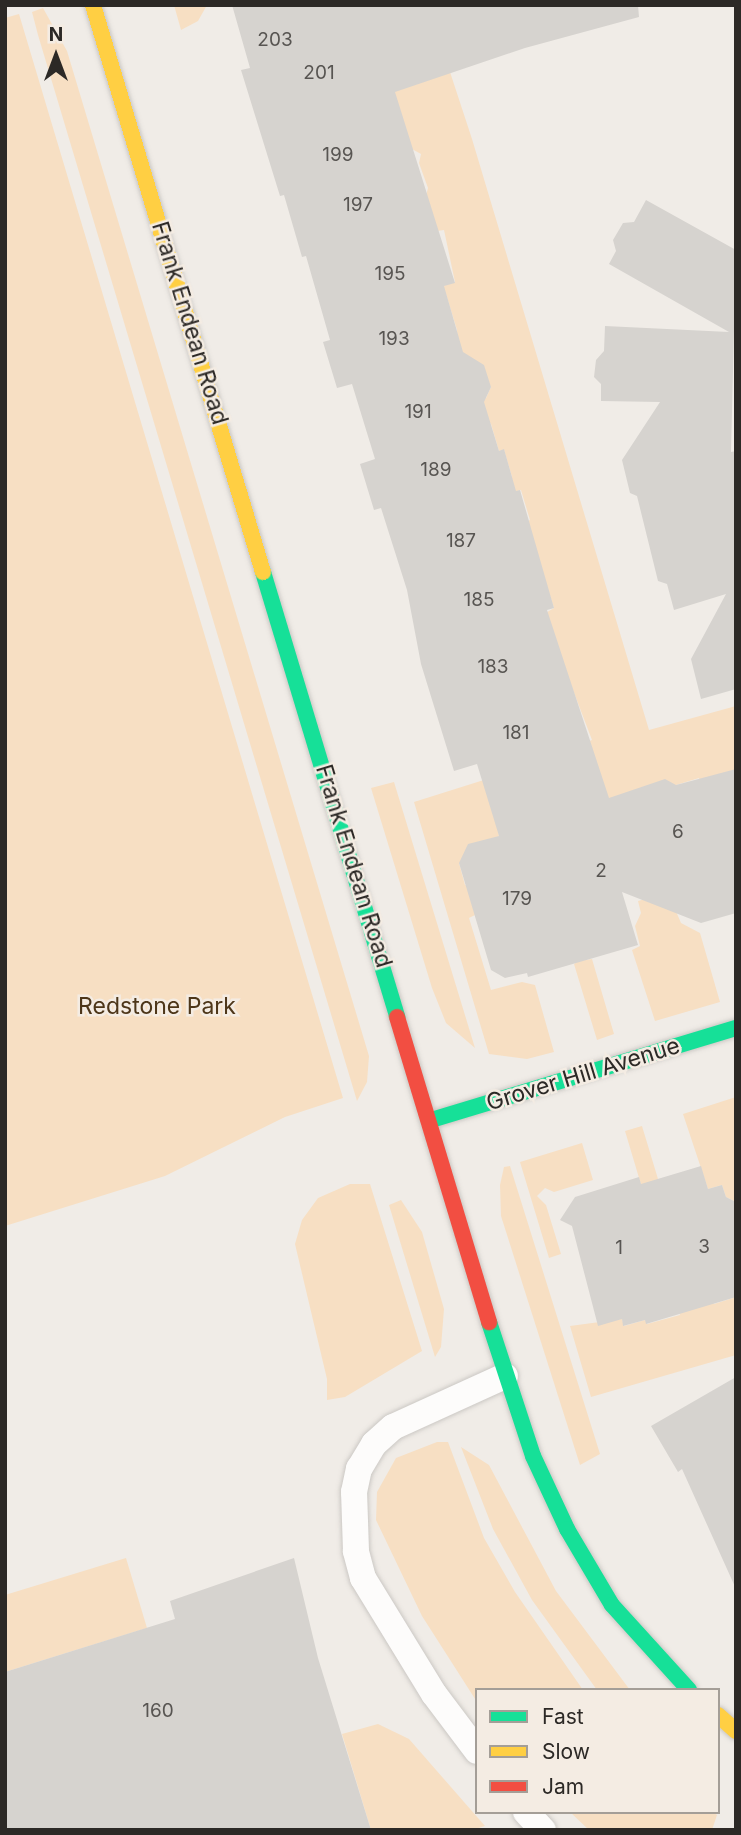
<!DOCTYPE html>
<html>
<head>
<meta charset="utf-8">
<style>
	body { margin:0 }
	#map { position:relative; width:741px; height:1835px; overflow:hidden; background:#f0ece7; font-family:Inter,sans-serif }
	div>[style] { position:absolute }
	.green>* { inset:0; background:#f7dfc3 }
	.building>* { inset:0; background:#d6d3cf }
	.roads { filter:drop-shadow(0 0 2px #cbc8c4) drop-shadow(0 0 2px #cbc8c4) }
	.lane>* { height:26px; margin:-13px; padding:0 13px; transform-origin:13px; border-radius:13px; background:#fdfcfb }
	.fast>* { height:16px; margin:-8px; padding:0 8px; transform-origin:8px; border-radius:8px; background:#16e098 }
	.slow>* { height:16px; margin:-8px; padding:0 8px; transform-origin:8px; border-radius:8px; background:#ffcf43 }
	.jam>* { height:16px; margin:-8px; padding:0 8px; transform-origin:8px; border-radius:8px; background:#f24e42 }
	span { translate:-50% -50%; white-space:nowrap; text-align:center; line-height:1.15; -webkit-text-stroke:5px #f4ece3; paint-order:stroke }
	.number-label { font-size:19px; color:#585552 }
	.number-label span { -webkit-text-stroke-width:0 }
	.street-label { font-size:23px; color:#2c2926 }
	.park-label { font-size:23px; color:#4d3619 }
	.frame { position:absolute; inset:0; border:7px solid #2c2926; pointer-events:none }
	.legend { position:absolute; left:475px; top:1688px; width:245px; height:126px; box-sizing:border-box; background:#f4ece3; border:2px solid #a49e97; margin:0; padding:9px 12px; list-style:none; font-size:21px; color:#2c2926 }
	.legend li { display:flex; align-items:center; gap:14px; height:35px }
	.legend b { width:35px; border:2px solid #a49e97 }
	.north { position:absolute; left:21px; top:21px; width:70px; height:70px; -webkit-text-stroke:5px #f4ece3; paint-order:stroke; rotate:0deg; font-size:19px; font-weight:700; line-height:28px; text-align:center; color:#2c2926 }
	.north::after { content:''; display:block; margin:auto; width:24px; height:32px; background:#2c2926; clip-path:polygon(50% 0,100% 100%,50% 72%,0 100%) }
</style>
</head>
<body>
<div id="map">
	<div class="green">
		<div style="clip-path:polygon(174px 5px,207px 5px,198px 21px,181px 30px)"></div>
		<div style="clip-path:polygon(428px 5px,472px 139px,649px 730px,736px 706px,736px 769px,706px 798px,699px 778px,676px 785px,675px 909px,681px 923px,700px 933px,720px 1002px,655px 1021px,632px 950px,640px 946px,635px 926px,641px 913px,638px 901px,649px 898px,622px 801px,586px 960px,592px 959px,614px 1034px,597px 1040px,574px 964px,577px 962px,498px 831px,499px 836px,459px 863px,465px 885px,472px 888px,475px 915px,469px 918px,491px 990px,522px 982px,535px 985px,554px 1052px,527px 1059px,489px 1054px,414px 802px,525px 767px,592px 740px,544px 614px,554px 608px,526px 522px,530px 520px,521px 490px,509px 493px,512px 477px,504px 450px,499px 451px,491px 424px,471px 402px,486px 398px,491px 387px,458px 365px,457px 330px,446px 294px,436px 288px,455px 282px,444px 230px,416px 234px,428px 188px,419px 163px,421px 154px,412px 149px,390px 87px)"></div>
		<div style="clip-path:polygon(43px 8px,67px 51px,369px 1056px,367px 1082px,357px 1101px,38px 35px,32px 12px)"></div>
		<div style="clip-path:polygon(19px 14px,343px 1098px,285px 1117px,165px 1176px,5px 1226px,5px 18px)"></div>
		<div style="clip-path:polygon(394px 782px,475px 1048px,446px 1023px,432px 988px,371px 788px)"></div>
		<div style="clip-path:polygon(736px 1097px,736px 1202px,726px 1197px,722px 1185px,708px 1189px,683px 1114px)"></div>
		<div style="clip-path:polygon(642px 1126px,658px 1179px,714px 1304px,733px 1298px,736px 1291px,736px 1355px,591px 1397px,570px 1326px,622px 1319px,624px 1326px,645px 1320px,647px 1324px,680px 1315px,625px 1131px)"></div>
		<div style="clip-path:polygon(582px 1143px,593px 1180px,554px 1192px,545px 1188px,537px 1196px,546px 1205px,561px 1254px,549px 1258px,520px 1162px)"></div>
		<div style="clip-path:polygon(510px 1166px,600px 1454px,580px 1465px,501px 1216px,500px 1185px,504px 1167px)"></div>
		<div style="clip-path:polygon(350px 1184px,370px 1184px,422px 1351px,345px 1397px,327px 1400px,327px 1379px,295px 1244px,302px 1220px,318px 1198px)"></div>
		<div style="clip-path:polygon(401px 1200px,422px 1232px,444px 1309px,441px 1347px,435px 1357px,389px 1205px)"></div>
		<div style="clip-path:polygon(437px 1442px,448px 1442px,484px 1538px,515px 1592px,583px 1690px,477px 1690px,477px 1702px,422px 1616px,376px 1520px,377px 1492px,396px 1458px)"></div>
		<div style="clip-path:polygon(461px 1447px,489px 1465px,556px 1591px,630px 1690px,597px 1690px,532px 1600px,493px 1529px)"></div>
		<div style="clip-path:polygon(126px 1558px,147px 1628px,5px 1672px,5px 1595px)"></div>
		<div style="clip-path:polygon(378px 1724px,409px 1739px,485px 1826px,472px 1830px,371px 1830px,342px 1734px)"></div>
		<div style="clip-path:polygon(570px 1812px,713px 1812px,717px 1815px,712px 1830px,589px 1830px)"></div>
	</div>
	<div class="building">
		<div style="clip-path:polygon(232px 5px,638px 5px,639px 17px,525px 48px,395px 92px,455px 283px,444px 286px,463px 352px,484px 365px,491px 387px,484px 402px,499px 451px,504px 449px,516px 491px,520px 490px,554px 608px,547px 610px,609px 798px,665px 779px,676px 785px,736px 769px,736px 913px,701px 923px,622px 892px,638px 945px,528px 977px,527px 973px,505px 978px,491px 970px,459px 863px,468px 844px,499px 836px,477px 764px,454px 771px,421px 664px,407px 590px,381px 508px,374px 510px,360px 464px,375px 459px,352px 384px,337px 388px,323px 342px,330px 340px,306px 256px,302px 257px,284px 195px,280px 196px,241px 70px,250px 68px)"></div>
		<div style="clip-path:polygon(646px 200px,736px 250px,731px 452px,736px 451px,736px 689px,701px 699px,691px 659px,726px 594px,674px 610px,667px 584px,658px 581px,637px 496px,630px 493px,622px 460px,660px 402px,601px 401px,601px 384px,594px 377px,596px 360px,604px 351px,605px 326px,729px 332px,609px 264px,616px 251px,613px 240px,623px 223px,634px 222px)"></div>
		<div style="clip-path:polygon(701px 1166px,708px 1189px,722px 1185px,726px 1197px,736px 1202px,736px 1297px,646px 1324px,645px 1320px,623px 1326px,622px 1319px,598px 1326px,572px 1226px,560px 1220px,575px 1197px,639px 1177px,641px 1184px)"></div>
		<div style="clip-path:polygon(736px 1377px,736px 1589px,682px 1469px,678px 1472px,651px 1426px)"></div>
		<div style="clip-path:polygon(294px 1558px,318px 1658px,371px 1830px,5px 1830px,5px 1672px,175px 1619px,170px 1601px)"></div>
	</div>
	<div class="roads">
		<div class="lane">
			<div style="left:477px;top:1751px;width:71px;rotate:-127deg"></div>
			<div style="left:434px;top:1694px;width:136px;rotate:-121.5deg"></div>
			<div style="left:363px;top:1578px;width:28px;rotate:-105deg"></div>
			<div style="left:356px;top:1551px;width:59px;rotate:-91.9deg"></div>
			<div style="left:354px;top:1492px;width:24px;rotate:-78deg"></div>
			<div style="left:359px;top:1469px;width:29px;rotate:-59deg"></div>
			<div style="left:374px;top:1444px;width:25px;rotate:-42deg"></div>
			<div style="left:393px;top:1427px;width:123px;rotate:-24.5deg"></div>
			<div style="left:526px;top:1812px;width:25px;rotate:47deg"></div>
		</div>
		<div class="fast">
			<div style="left:263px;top:572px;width:465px;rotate:73.2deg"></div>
			<div style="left:431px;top:1120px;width:319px;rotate:-16.8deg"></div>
			<div style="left:489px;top:1322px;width:141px;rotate:71.8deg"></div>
			<div style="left:533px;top:1456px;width:81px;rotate:65deg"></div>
			<div style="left:567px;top:1529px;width:88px;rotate:59.4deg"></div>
			<div style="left:612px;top:1605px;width:115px;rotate:47.8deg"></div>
		</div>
		<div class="slow">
			<div style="left:93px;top:5px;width:592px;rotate:73.31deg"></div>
			<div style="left:718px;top:1715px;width:24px;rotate:42deg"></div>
		</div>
		<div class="jam">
			<div style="left:397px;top:1017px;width:319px;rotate:73.2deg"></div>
		</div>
	</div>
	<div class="number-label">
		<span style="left:275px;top:40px">203</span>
		<span style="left:319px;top:73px">201</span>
		<span style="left:338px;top:155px">199</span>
		<span style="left:358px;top:205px">197</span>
		<span style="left:390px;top:274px">195</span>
		<span style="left:394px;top:339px">193</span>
		<span style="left:418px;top:412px">191</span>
		<span style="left:436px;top:470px">189</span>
		<span style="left:461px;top:541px">187</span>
		<span style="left:479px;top:600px">185</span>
		<span style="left:493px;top:667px">183</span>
		<span style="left:516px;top:733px">181</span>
		<span style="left:678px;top:832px">6</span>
		<span style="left:601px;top:871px">2</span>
		<span style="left:517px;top:899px">179</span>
		<span style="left:704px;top:1247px">3</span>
		<span style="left:619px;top:1248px">1</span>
		<span style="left:158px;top:1711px">160</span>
	</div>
	<div class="street-label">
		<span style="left:190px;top:323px;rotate:73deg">Frank Endean Road</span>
		<span style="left:354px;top:866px;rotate:73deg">Frank Endean Road</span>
		<span style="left:583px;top:1074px;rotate:-17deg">Grover Hill Avenue</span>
	</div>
	<div class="park-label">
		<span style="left:157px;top:1006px">Redstone Park</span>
	</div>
	<div class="frame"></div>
	<ul class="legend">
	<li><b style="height:9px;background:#16e098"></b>Fast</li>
	<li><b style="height:9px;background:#ffcf43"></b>Slow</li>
	<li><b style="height:9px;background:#f24e42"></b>Jam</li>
	</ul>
	<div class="north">N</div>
</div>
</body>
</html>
